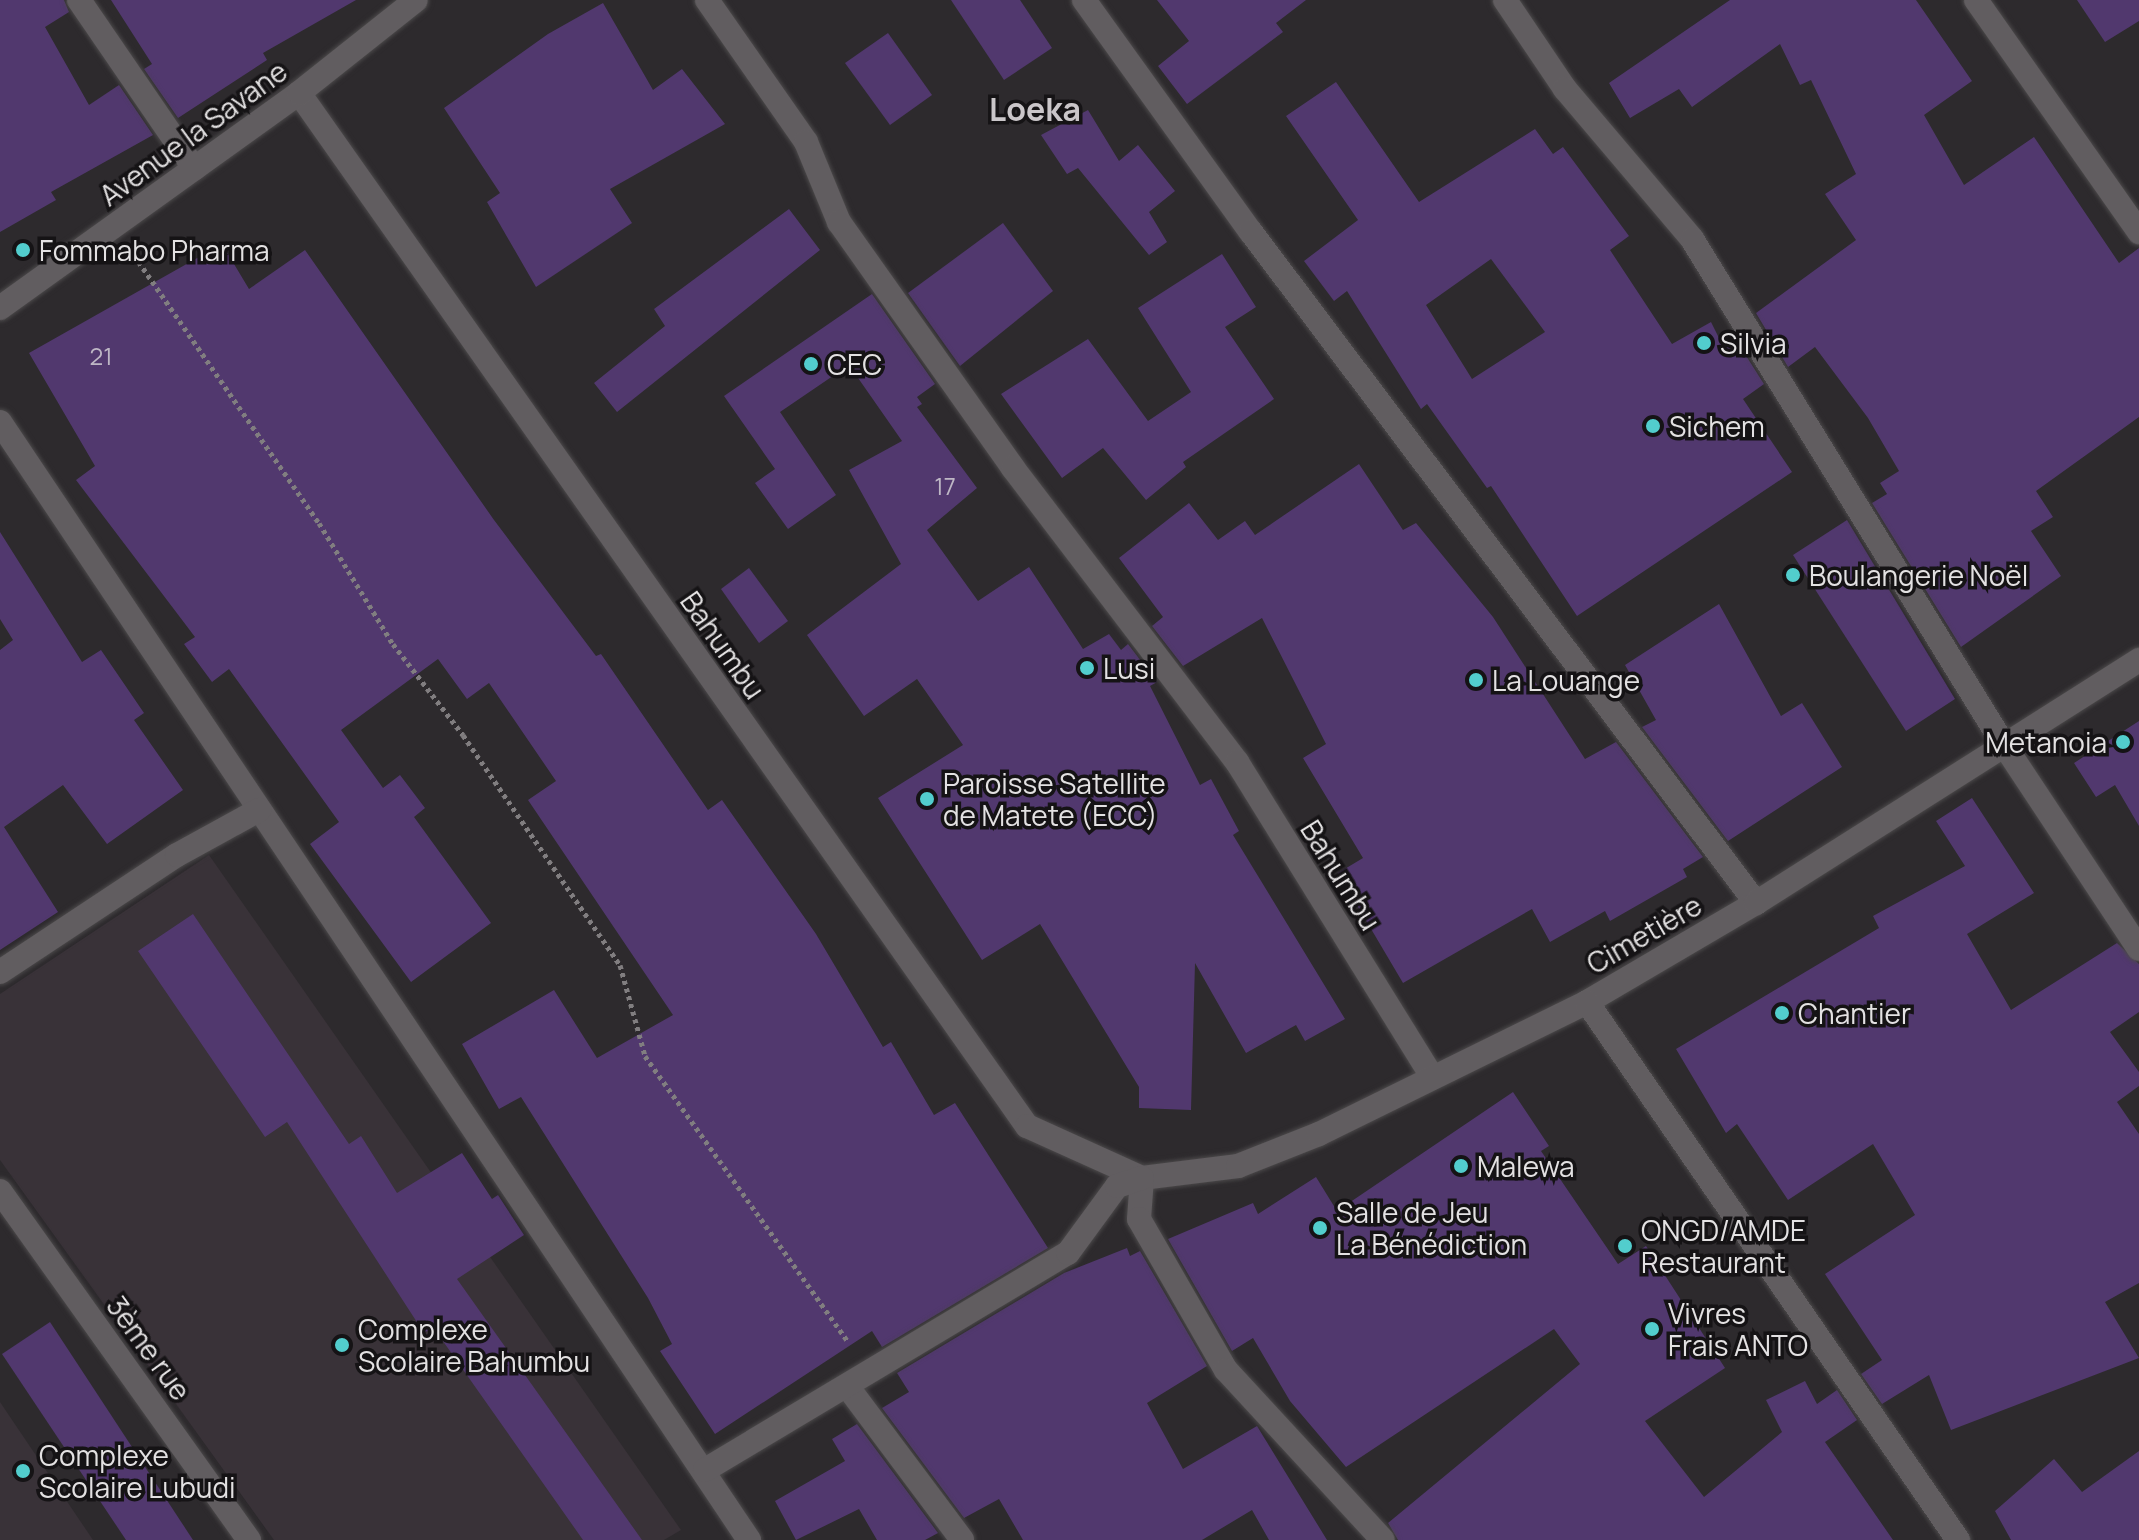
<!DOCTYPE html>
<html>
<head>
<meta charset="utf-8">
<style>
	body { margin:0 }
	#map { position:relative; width:2139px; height:1540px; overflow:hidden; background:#2d2a2d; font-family:Manrope,sans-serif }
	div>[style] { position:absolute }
	.built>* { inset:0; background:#393238 }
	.building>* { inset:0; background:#51386e }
	.path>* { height:5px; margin-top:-2.5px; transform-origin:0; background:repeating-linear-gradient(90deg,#817e80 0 4px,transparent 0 8px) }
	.roads { filter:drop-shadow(0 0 2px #4b494a) drop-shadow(0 0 2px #4b494a) }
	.minor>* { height:24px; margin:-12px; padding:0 12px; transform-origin:12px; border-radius:12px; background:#615d60 }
	.dots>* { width:22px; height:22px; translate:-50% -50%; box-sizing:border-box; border:4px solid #151315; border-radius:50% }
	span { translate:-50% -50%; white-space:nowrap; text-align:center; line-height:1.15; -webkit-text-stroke:7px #151315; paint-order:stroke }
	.number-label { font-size:24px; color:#beb7c5 }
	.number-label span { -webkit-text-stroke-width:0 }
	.street-label { font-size:28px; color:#e3e1e2 }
	.poi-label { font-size:28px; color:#e3e1e2 }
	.left { translate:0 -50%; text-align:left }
	.right { translate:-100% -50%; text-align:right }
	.quarter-label { font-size:32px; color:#cac6c9; font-weight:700 }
</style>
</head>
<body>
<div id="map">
	<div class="built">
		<div style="clip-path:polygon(209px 855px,681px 1530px,664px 1540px,274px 1540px,0 1160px,0 994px)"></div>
		<div style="clip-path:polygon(0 1402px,93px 1540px,0 1540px)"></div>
	</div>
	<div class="building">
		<div style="clip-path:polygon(0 0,64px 0,69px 12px,45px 27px,89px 105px,119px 85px,153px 135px,51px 192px,56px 200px,0 232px)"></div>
		<div style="clip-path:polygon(111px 0,356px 0,263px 53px,267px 60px,178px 118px,144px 69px,152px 64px)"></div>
		<div style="clip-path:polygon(951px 0,1020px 0,1052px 48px,1004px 80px)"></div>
		<div style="clip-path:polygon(1157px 0,1306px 0,1276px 23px,1283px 32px,1187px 104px,1158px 66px,1189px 41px)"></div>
		<div style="clip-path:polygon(1730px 0,1916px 0,1972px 81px,1924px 115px,1964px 185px,2034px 137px,2119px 263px,2139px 248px,2139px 417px,2036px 491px,2053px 517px,2031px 531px,2061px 576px,1961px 647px,1872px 503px,1887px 494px,1880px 483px,1899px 471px,1868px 418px,1815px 347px,1788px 367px,1756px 313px,1856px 240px,1825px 194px,1856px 174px,1811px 80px,1800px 85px,1780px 44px,1692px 107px,1679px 89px,1630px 118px,1609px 83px)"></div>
		<div style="clip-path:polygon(2077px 0,2139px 0,2139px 21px,2105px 42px)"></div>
		<div style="clip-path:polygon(603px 3px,653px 90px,682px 69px,725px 124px,610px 189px,632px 223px,536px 287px,487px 202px,500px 193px,444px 108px,548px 34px)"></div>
		<div style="clip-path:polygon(888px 33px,932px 95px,890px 125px,845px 63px)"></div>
		<div style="clip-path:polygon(evenodd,1336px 82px,1419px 202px,1535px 129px,1553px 154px,1563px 147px,1629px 236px,1610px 250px,1672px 344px,1711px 322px,1720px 340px,1731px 332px,1764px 384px,1743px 399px,1792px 472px,1577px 616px,1491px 486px,1487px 488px,1427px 404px,1421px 409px,1347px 291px,1334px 301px,1304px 261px,1358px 220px,1286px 116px,1336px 82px,1491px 259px,1545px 332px,1472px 379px,1426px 305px,1491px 259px)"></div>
		<div style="clip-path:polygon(1088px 110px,1119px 161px,1138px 145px,1175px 191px,1149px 212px,1167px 242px,1149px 255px,1078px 168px,1067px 174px,1041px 135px)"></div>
		<div style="clip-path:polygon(789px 209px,820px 250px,617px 412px,594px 383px,665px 326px,654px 309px)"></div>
		<div style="clip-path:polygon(1003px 223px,1053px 291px,960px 366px,908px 293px)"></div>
		<div style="clip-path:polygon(222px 244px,249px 289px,305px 250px,494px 520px,596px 656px,601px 654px,708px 810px,722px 800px,816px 934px,883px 1047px,891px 1042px,934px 1115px,955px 1103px,1048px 1248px,882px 1347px,872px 1331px,715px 1434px,660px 1351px,672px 1344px,648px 1298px,521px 1097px,499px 1109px,462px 1044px,554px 990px,597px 1058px,673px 1015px,528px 800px,556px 781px,489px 683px,467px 699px,438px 659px,341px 730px,383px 788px,400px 775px,425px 808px,414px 817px,491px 923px,411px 982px,310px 844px,339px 822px,229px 669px,212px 682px,184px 644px,195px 637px,76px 480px,95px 466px,29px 353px)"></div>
		<div style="clip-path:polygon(1222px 254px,1256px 307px,1225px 327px,1274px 399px,1183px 462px,1186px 467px,1146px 500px,1103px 448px,1062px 478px,1001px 394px,1088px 339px,1148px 421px,1191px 392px,1138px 308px)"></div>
		<div style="clip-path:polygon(872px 294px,935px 384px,917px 397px,922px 404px,917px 407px,977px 488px,927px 530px,978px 601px,1029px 567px,1083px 649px,1109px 634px,1121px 650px,1128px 644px,1157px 682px,1150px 686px,1200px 785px,1211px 779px,1239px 831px,1233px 835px,1345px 1019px,1305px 1041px,1296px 1025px,1246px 1053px,1195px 963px,1191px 1110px,1139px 1108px,1139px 1087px,1040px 924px,982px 960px,878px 798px,963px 745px,917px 679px,864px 716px,807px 635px,901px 564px,849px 470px,902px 441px,849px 365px,780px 412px,836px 495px,788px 529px,755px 483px,775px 469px,724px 396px)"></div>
		<div style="clip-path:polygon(1359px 464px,1403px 530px,1416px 523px,1493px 617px,1585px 759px,1616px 742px,1703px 857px,1683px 869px,1687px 877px,1610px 921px,1605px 911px,1550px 942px,1532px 909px,1403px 983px,1338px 873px,1363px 858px,1303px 758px,1326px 744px,1262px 618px,1183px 666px,1152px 626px,1163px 617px,1119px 558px,1189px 503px,1218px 540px,1245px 521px,1255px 535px)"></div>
		<div style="clip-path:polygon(1847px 520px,1955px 699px,1906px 731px,1793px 555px)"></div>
		<div style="clip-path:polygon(0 532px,82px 662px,101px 650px,144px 713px,134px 720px,183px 790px,107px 844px,63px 785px,4px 827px,58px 912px,0 950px,0 650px,13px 640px,0 619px)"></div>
		<div style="clip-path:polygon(749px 568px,788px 621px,759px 643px,721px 589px)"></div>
		<div style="clip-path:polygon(1719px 604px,1781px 716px,1802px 703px,1842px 767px,1728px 841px,1642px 727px,1656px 720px,1625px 665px)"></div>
		<div style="clip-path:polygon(2139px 721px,2139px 826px,2115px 785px,2096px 797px,2074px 763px)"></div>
		<div style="clip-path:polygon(1972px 798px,2034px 893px,1967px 934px,2011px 1010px,2117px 943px,2139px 964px,2139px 1012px,2110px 1032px,2139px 1072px,2139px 1086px,2117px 1102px,2139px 1134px,2139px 1283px,2105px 1302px,2139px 1358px,1951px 1430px,1929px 1375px,1882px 1404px,1861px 1374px,1882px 1360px,1825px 1274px,1915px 1215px,1873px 1144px,1788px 1200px,1737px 1124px,1726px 1133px,1676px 1049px,1879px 928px,1873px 916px,1965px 866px,1936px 821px)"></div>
		<div style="clip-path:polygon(193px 914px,349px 1144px,361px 1136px,397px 1193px,462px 1153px,492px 1199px,498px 1195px,524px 1235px,457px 1279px,642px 1540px,583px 1540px,433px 1327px,424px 1333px,287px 1122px,265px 1137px,138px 951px)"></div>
		<div style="clip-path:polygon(1513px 1092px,1549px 1146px,1541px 1151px,1618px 1264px,1646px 1246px,1725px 1368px,1645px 1421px,1704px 1497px,1782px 1432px,1766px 1400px,1805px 1381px,1817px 1404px,1837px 1390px,1857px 1420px,1825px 1442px,1893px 1540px,1398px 1540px,1388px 1523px,1580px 1364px,1554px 1329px,1346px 1467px,1290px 1401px,1253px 1338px,1232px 1351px,1168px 1239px,1253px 1203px,1258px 1214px,1316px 1177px,1337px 1211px)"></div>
		<div style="clip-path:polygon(1127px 1248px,1130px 1256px,1140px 1251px,1207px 1366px,1147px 1403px,1183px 1469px,1257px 1426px,1327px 1540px,1269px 1540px,1252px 1510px,1202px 1540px,1023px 1540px,999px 1499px,964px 1518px,882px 1408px,909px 1392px,897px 1373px,1064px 1273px)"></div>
		<div style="clip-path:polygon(50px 1322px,193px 1540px,126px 1540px,2px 1354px)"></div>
		<div style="clip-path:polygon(857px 1424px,938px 1533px,925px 1540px,877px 1540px,859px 1509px,796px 1540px,775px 1501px,845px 1461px,832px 1439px)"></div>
		<div style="clip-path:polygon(2139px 1451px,2139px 1540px,2011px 1540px,1995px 1511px,2054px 1459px,2082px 1492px)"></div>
	</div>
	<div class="path">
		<div style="left:134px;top:255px;width:326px;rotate:55.4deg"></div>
		<div style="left:319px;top:523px;width:142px;rotate:58.6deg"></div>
		<div style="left:393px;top:644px;width:115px;rotate:52.4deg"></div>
		<div style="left:463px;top:735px;width:278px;rotate:55.7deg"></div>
		<div style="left:620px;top:965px;width:94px;rotate:74.6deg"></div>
		<div style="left:645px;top:1056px;width:351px;rotate:54.6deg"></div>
	</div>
	<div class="roads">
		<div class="minor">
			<div style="left:79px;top:0;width:204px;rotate:55.6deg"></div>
			<div style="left:707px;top:0;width:173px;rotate:55.1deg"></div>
			<div style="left:806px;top:142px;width:87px;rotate:67.6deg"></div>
			<div style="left:839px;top:222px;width:301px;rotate:54.7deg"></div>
			<div style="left:1013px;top:468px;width:370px;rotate:52.7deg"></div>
			<div style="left:1237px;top:762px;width:368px;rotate:58.2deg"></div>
			<div style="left:1084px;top:0;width:286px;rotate:54.3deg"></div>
			<div style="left:1251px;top:232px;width:840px;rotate:53.03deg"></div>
			<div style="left:1505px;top:0;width:107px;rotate:56deg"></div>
			<div style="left:1565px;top:89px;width:197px;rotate:49.7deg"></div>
			<div style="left:1692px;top:239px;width:591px;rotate:58.35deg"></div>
			<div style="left:2002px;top:742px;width:248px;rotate:56.5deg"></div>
			<div style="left:1976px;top:0;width:284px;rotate:54.9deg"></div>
			<div style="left:299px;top:93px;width:1264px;rotate:54.83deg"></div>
			<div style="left:1027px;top:1126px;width:126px;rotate:24.3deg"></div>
			<div style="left:1142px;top:1178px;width:97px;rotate:-7.1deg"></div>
			<div style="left:1238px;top:1166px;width:87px;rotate:-21.6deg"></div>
			<div style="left:1319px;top:1134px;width:299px;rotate:-26.2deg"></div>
			<div style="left:1587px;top:1002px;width:196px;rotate:-30.4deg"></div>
			<div style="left:1756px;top:903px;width:454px;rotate:-32.4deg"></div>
			<div style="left:0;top:308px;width:368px;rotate:-35.7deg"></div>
			<div style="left:299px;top:93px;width:149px;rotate:-38.5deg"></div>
			<div style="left:0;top:422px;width:1346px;rotate:56.18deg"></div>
			<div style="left:0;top:972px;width:212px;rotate:-33.5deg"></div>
			<div style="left:177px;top:855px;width:94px;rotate:-28.8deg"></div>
			<div style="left:1587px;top:1002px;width:654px;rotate:55.41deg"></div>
			<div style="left:1142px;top:1178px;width:41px;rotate:94.2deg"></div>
			<div style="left:1139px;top:1219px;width:174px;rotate:60.1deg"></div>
			<div style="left:1226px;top:1370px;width:231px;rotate:47.3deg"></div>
			<div style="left:0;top:1191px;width:429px;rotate:54.5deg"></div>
			<div style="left:847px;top:1386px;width:192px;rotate:53.2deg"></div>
			<div style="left:705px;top:1470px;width:423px;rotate:-30.9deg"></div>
			<div style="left:1068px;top:1253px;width:83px;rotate:-53.8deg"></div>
			<div style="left:1117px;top:1186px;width:26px;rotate:-18deg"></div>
		</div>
	</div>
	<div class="dots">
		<div style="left:23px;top:250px;background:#52cdcd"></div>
		<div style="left:1704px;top:343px;background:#52cdcd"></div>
		<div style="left:811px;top:364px;background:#52cdcd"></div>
		<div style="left:1653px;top:426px;background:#52cdcd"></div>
		<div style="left:1793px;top:575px;background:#52cdcd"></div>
		<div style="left:1087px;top:668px;background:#52cdcd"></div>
		<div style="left:1476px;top:680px;background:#52cdcd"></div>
		<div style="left:2123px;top:742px;background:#52cdcd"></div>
		<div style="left:927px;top:799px;background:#52cdcd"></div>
		<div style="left:1782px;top:1013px;background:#52cdcd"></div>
		<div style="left:1461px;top:1166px;background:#52cdcd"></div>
		<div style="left:1320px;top:1228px;background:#52cdcd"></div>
		<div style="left:1625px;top:1246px;background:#52cdcd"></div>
		<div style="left:1652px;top:1329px;background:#52cdcd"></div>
		<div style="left:342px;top:1345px;background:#52cdcd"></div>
		<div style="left:23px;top:1471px;background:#52cdcd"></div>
	</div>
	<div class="number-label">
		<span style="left:101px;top:356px">21</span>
		<span style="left:945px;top:486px">17</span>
	</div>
	<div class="street-label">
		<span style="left:193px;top:133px;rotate:-36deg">Avenue la Savane</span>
		<span style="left:723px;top:645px;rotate:55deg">Bahumbu</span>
		<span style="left:1341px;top:875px;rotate:58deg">Bahumbu</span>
		<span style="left:1644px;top:934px;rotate:-30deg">Cimetière</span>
		<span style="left:149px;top:1348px;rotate:54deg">3ème rue</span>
	</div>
	<div class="poi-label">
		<span class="left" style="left:39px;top:250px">Fommabo Pharma</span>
		<span class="left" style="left:1720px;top:343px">Silvia</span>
		<span class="left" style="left:827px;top:364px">CEC</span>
		<span class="left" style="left:1669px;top:426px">Sichem</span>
		<span class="left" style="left:1809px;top:575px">Boulangerie Noël</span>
		<span class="left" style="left:1103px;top:668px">Lusi</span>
		<span class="left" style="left:1492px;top:680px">La Louange</span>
		<span class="right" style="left:2107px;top:742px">Metanoia</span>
		<span class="left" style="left:943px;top:799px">Paroisse Satellite<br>de Matete (ECC)</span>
		<span class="left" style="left:1798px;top:1013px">Chantier</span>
		<span class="left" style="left:1477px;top:1166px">Malewa</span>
		<span class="left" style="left:1336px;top:1228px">Salle de Jeu<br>La Bénédiction</span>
		<span class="left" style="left:1641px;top:1246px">ONGD/AMDE<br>Restaurant</span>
		<span class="left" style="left:1668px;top:1329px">Vivres<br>Frais ANTO</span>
		<span class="left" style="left:358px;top:1345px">Complexe<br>Scolaire Bahumbu</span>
		<span class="left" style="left:39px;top:1471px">Complexe<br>Scolaire Lubudi</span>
	</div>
	<div class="quarter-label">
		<span style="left:1035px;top:109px">Loeka</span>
	</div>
</div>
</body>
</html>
